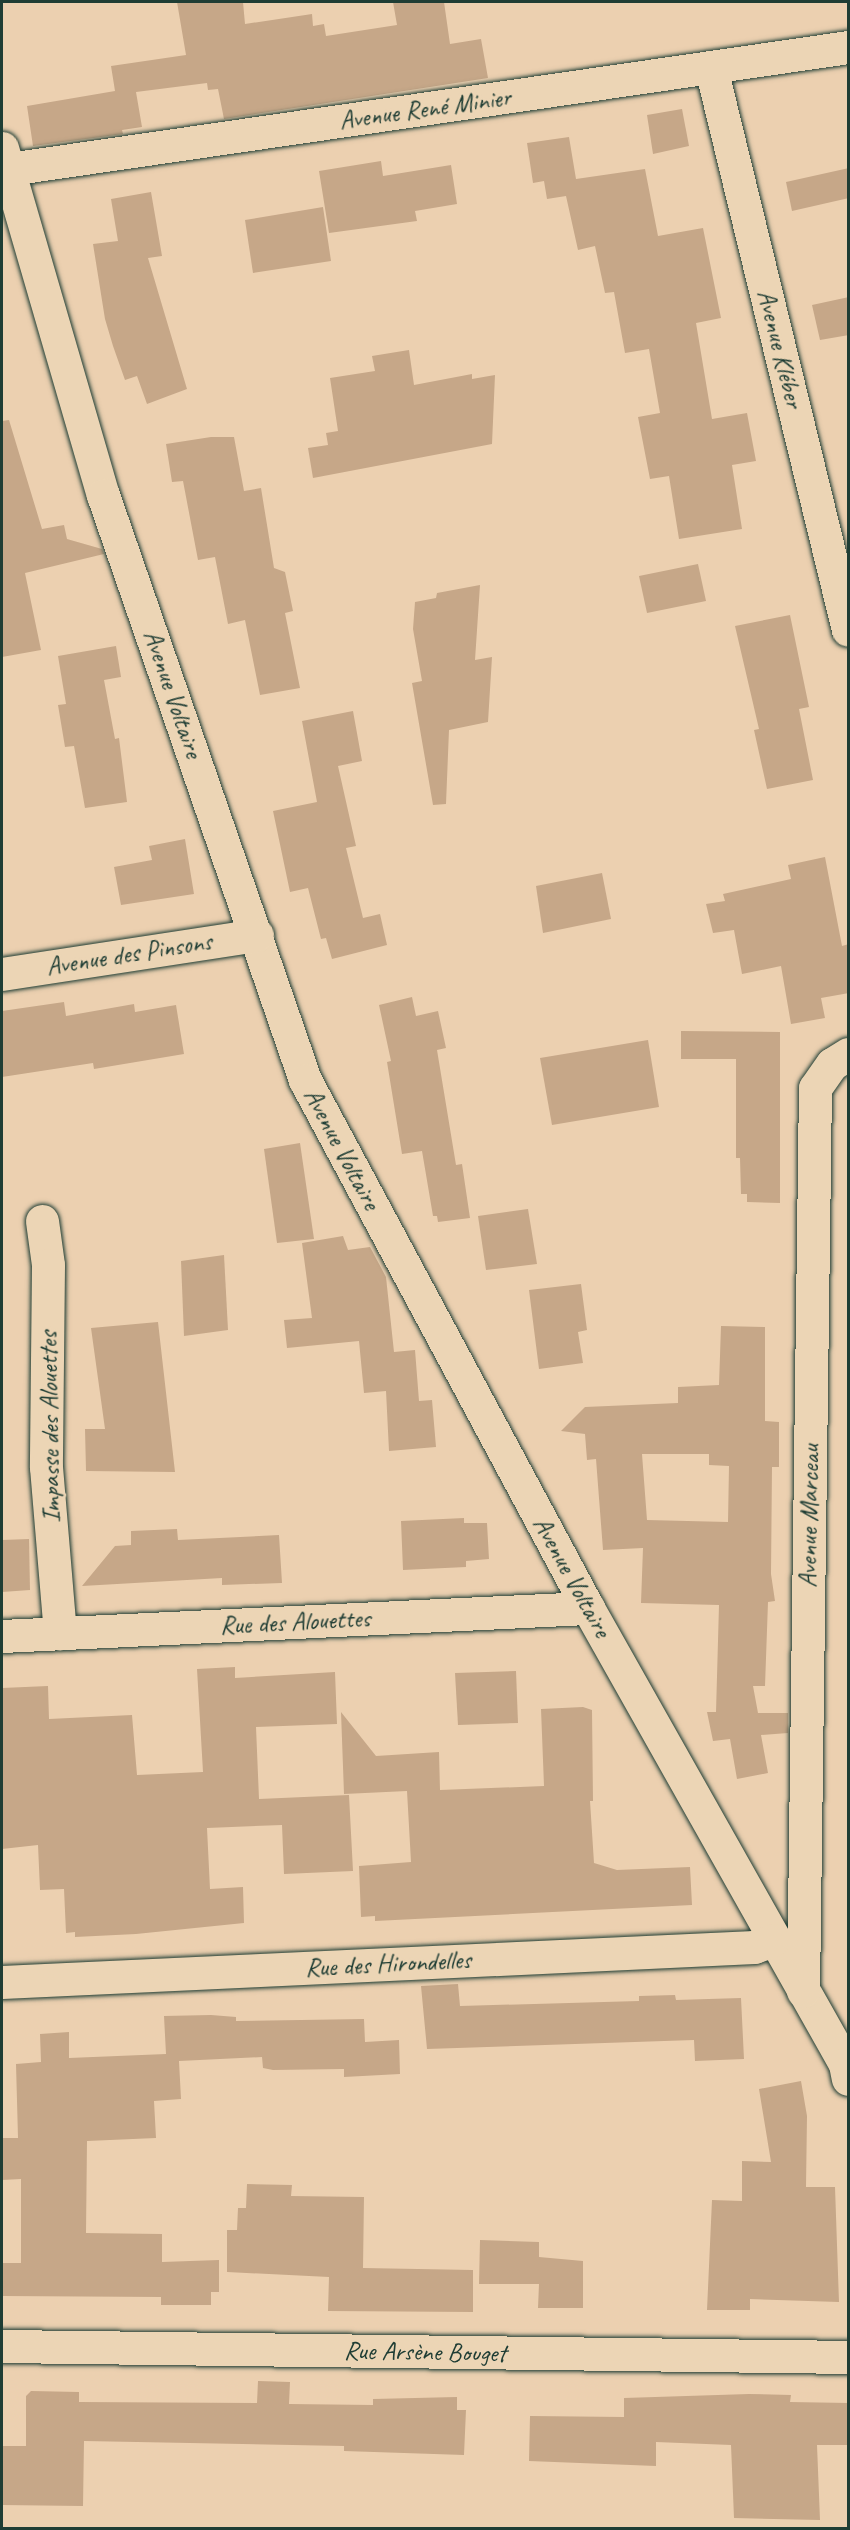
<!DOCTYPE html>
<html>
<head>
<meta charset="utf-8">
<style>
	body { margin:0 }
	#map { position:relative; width:850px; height:2530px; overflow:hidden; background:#ecd0b0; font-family:Caveat,sans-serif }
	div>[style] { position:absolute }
	.building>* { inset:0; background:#c6a788 }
	.roads { filter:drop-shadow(0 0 2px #1f3d34) drop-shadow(0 0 2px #1f3d34) }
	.minor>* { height:33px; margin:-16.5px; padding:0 16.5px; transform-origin:16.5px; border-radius:16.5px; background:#ecd5b5 }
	span { translate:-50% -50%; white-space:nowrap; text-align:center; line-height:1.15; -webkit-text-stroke:5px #ecd5b5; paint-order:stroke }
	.street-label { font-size:26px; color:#1f3d34 }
	.frame { position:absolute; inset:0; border:3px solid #1f3d34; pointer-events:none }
</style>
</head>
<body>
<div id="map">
	<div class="building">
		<div style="clip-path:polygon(177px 2px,243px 2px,245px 24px,312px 14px,313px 26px,324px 24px,326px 36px,397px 25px,393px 2px,444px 2px,450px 44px,481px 39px,488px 78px,224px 119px,218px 89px,208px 90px,207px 83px,136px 92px,142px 127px,122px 130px,123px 134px,33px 146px,27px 106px,115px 91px,111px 66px,186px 55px)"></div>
		<div style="clip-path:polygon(682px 109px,689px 146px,653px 154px,647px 115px)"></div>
		<div style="clip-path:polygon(569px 137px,576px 179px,645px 169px,658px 236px,703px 228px,721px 318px,696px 323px,712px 419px,747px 413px,756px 461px,732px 465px,742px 529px,679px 539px,669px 476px,650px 479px,638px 417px,660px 413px,649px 349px,625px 353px,614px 292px,605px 293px,595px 246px,578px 250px,566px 196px,547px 199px,544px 181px,533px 183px,527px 143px)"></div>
		<div style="clip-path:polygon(381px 161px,383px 176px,451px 165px,457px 204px,415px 211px,417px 221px,329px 233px,319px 171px)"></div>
		<div style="clip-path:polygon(849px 168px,849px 198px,792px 211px,786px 182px)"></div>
		<div style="clip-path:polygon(151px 192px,162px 256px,148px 258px,187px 389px,147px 404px,137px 376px,125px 380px,113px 346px,105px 319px,93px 244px,118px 241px,111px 199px)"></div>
		<div style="clip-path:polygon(323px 207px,331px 261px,253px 273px,245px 220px)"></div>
		<div style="clip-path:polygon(849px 297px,849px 335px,820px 340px,812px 305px)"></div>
		<div style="clip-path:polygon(409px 350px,414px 385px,472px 374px,472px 379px,495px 375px,492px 444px,313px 478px,308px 448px,328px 445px,326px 433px,338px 431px,330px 378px,375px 371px,372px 356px)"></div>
		<div style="clip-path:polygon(9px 420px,42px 529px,64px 525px,67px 539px,102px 549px,104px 554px,25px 573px,41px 650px,2px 657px,2px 421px)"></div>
		<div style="clip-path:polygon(211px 437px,234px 437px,244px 491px,261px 488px,274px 568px,285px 572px,293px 611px,285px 613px,300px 688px,260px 695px,245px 620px,228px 624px,215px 557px,198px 560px,183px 481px,172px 482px,166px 444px)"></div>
		<div style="clip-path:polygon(698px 564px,706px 601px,647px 613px,639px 576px)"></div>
		<div style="clip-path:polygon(480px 585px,475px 660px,492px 657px,488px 722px,449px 730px,446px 804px,433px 805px,412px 683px,422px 681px,413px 629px,415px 602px,436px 598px,437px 593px)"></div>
		<div style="clip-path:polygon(790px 615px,809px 707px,799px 709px,813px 780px,767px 789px,754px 730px,759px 729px,735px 626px)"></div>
		<div style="clip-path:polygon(116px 646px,121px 677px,104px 680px,115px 739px,119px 738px,127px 802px,85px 808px,74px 746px,65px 747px,58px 705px,66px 704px,58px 656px)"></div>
		<div style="clip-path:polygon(353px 711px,362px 761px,338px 766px,356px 846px,346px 848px,363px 918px,380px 914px,387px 945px,332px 959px,326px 938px,321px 939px,308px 888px,290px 892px,273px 811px,317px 802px,302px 721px)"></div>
		<div style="clip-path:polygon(185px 839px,194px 894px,121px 905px,114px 867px,152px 860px,149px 846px)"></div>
		<div style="clip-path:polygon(825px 857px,842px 946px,849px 944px,849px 993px,821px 998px,825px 1018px,791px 1024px,781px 966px,742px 974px,734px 930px,713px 933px,706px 904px,725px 901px,723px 894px,791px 879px,788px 865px)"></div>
		<div style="clip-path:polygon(602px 873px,611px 919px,543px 933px,536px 886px)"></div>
		<div style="clip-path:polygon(412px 997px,416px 1016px,438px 1011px,446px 1048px,437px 1050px,456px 1165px,462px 1164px,470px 1218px,438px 1222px,437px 1216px,433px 1216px,422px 1151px,402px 1154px,387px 1062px,391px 1061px,379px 1005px)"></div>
		<div style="clip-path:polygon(64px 1002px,66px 1016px,134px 1004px,135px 1012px,176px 1005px,184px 1054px,94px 1069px,93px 1063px,2px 1077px,2px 1011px)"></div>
		<div style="clip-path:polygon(681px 1031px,780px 1032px,780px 1203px,747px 1202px,747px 1194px,741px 1194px,740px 1158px,736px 1158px,736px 1059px,681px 1059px)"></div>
		<div style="clip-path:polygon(648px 1040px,659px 1107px,552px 1125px,540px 1058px)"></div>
		<div style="clip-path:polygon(300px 1143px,314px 1239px,277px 1243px,264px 1149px)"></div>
		<div style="clip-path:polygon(528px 1209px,537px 1264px,486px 1270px,478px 1216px)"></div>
		<div style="clip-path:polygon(343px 1236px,348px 1250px,370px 1247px,386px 1277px,394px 1352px,415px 1350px,419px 1401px,432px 1400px,436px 1447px,389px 1451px,386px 1391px,364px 1393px,359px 1341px,287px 1348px,284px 1320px,312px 1318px,302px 1243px)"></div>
		<div style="clip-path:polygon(224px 1255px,228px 1330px,184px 1336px,181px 1261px)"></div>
		<div style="clip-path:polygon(581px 1284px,587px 1330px,578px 1332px,583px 1363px,539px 1369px,529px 1290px)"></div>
		<div style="clip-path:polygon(158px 1322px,175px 1472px,86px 1471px,85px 1429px,105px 1429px,91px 1328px)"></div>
		<div style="clip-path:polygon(evenodd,721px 1326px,765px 1327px,765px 1421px,779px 1422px,779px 1467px,772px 1467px,771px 1574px,775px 1601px,768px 1602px,765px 1686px,753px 1686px,758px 1713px,788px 1713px,788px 1733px,761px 1735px,768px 1773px,737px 1779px,730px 1739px,713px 1741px,707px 1712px,716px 1712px,719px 1605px,641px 1603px,643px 1548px,603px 1550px,596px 1459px,587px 1460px,585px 1434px,561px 1431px,585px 1407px,678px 1403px,678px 1387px,719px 1385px,721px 1326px,642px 1454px,709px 1454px,709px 1465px,729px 1466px,728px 1522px,647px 1520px,642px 1454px)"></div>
		<div style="clip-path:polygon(464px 1518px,464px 1523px,487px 1523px,489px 1559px,466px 1561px,466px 1567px,403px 1570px,401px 1521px)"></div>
		<div style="clip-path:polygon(177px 1529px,178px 1540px,279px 1535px,282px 1583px,222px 1585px,222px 1578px,82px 1586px,115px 1546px,131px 1545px,131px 1531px)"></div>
		<div style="clip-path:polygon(29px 1539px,30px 1590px,2px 1592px,2px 1540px)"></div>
		<div style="clip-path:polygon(235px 1667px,235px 1678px,335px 1672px,337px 1724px,256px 1727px,259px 1799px,349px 1795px,353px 1871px,284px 1874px,282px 1825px,207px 1828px,210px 1889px,243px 1887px,244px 1923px,136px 1934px,75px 1937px,75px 1932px,66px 1933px,64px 1889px,40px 1890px,38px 1845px,2px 1849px,2px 1688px,48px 1686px,49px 1719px,132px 1715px,137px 1775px,203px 1772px,197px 1669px)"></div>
		<div style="clip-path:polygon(516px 1671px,518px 1723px,458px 1725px,455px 1673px)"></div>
		<div style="clip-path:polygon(583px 1707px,592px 1710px,593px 1801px,590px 1801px,594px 1863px,617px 1870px,690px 1867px,692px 1905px,375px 1921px,375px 1916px,361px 1917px,359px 1866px,411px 1862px,407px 1791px,344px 1794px,341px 1712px,376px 1756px,439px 1752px,440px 1790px,544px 1786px,541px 1709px)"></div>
		<div style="clip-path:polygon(458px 1984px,460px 2006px,639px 2001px,639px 1996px,675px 1995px,676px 2000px,741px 1998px,744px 2059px,695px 2061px,694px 2040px,427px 2049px,421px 1986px)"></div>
		<div style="clip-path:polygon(211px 2015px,236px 2017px,236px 2021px,364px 2019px,365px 2042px,399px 2040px,400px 2074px,344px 2077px,344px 2069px,273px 2070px,263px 2068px,262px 2057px,179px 2061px,181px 2099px,154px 2101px,156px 2138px,87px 2141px,86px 2233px,162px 2234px,162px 2262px,219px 2260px,219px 2292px,211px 2292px,211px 2305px,161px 2305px,161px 2297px,2px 2296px,2px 2263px,21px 2263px,21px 2179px,2px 2180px,2px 2138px,18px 2138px,16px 2064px,41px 2062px,40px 2034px,69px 2032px,69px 2058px,166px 2054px,164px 2016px)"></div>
		<div style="clip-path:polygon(801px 2081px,807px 2116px,806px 2187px,835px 2187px,839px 2302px,750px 2299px,750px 2310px,707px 2310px,712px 2200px,742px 2201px,742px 2161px,771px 2162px,759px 2089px)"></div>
		<div style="clip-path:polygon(247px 2184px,292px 2185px,291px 2196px,364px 2197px,363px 2268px,473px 2270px,473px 2312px,328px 2311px,329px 2277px,227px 2272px,227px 2230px,237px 2230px,238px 2208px,246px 2208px)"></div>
		<div style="clip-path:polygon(480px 2240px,539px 2242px,539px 2257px,583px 2261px,583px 2308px,538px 2308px,539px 2284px,479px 2284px)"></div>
		<div style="clip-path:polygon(258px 2381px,290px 2382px,289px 2404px,373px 2405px,373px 2399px,457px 2397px,457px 2410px,466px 2410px,464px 2455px,344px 2451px,344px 2446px,84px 2441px,83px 2506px,2px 2505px,2px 2446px,26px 2446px,26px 2396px,31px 2391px,79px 2392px,79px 2402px,257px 2403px)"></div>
		<div style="clip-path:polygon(749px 2394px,791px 2395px,790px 2402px,849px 2403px,849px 2445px,817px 2445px,820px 2520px,734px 2518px,731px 2445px,656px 2442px,656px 2466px,529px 2461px,530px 2416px,624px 2417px,624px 2398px)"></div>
	</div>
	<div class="roads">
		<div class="minor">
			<div style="left:711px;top:68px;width:578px;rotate:76.3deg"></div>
			<div style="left:2px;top:148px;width:361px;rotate:73.8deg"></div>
			<div style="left:103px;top:495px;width:619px;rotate:70.95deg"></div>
			<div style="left:305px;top:1080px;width:599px;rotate:61.81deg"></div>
			<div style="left:588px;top:1608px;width:523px;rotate:60.59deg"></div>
			<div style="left:845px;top:2064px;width:15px;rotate:79deg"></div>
			<div style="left:2px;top:170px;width:855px;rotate:-8.27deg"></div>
			<div style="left:2px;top:974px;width:258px;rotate:-8.7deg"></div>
			<div style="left:42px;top:1221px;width:44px;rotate:82.2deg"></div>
			<div style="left:48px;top:1265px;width:202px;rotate:90.6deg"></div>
			<div style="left:46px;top:1467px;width:167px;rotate:85.2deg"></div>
			<div style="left:2px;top:1636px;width:587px;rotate:-2.74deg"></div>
			<div style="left:2px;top:1982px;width:753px;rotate:-2.66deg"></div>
			<div style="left:754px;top:1947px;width:20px;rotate:-20deg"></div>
			<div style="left:803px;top:1991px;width:903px;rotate:-89.24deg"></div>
			<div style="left:815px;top:1088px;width:29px;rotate:-55deg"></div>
			<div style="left:832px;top:1064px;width:19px;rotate:-32deg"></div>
			<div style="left:2px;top:2346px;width:846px;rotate:0.74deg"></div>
		</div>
	</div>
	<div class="street-label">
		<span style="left:425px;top:109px;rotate:-8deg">Avenue René Minier</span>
		<span style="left:780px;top:349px;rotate:76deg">Avenue Kléber</span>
		<span style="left:173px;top:694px;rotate:71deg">Avenue Voltaire</span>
		<span style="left:129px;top:954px;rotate:-9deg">Avenue des Pinsons</span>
		<span style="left:342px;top:1149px;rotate:62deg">Avenue Voltaire</span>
		<span style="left:50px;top:1427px;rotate:-91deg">Impasse des Alouettes</span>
		<span style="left:809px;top:1516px;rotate:-89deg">Avenue Marceau</span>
		<span style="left:572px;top:1577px;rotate:61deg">Avenue Voltaire</span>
		<span style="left:295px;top:1622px;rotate:-3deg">Rue des Alouettes</span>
		<span style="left:388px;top:1964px;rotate:-3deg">Rue des Hirondelles</span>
		<span style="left:425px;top:2352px;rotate:1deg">Rue Arsène Bouget</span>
	</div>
	<div class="frame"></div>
</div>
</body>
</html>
